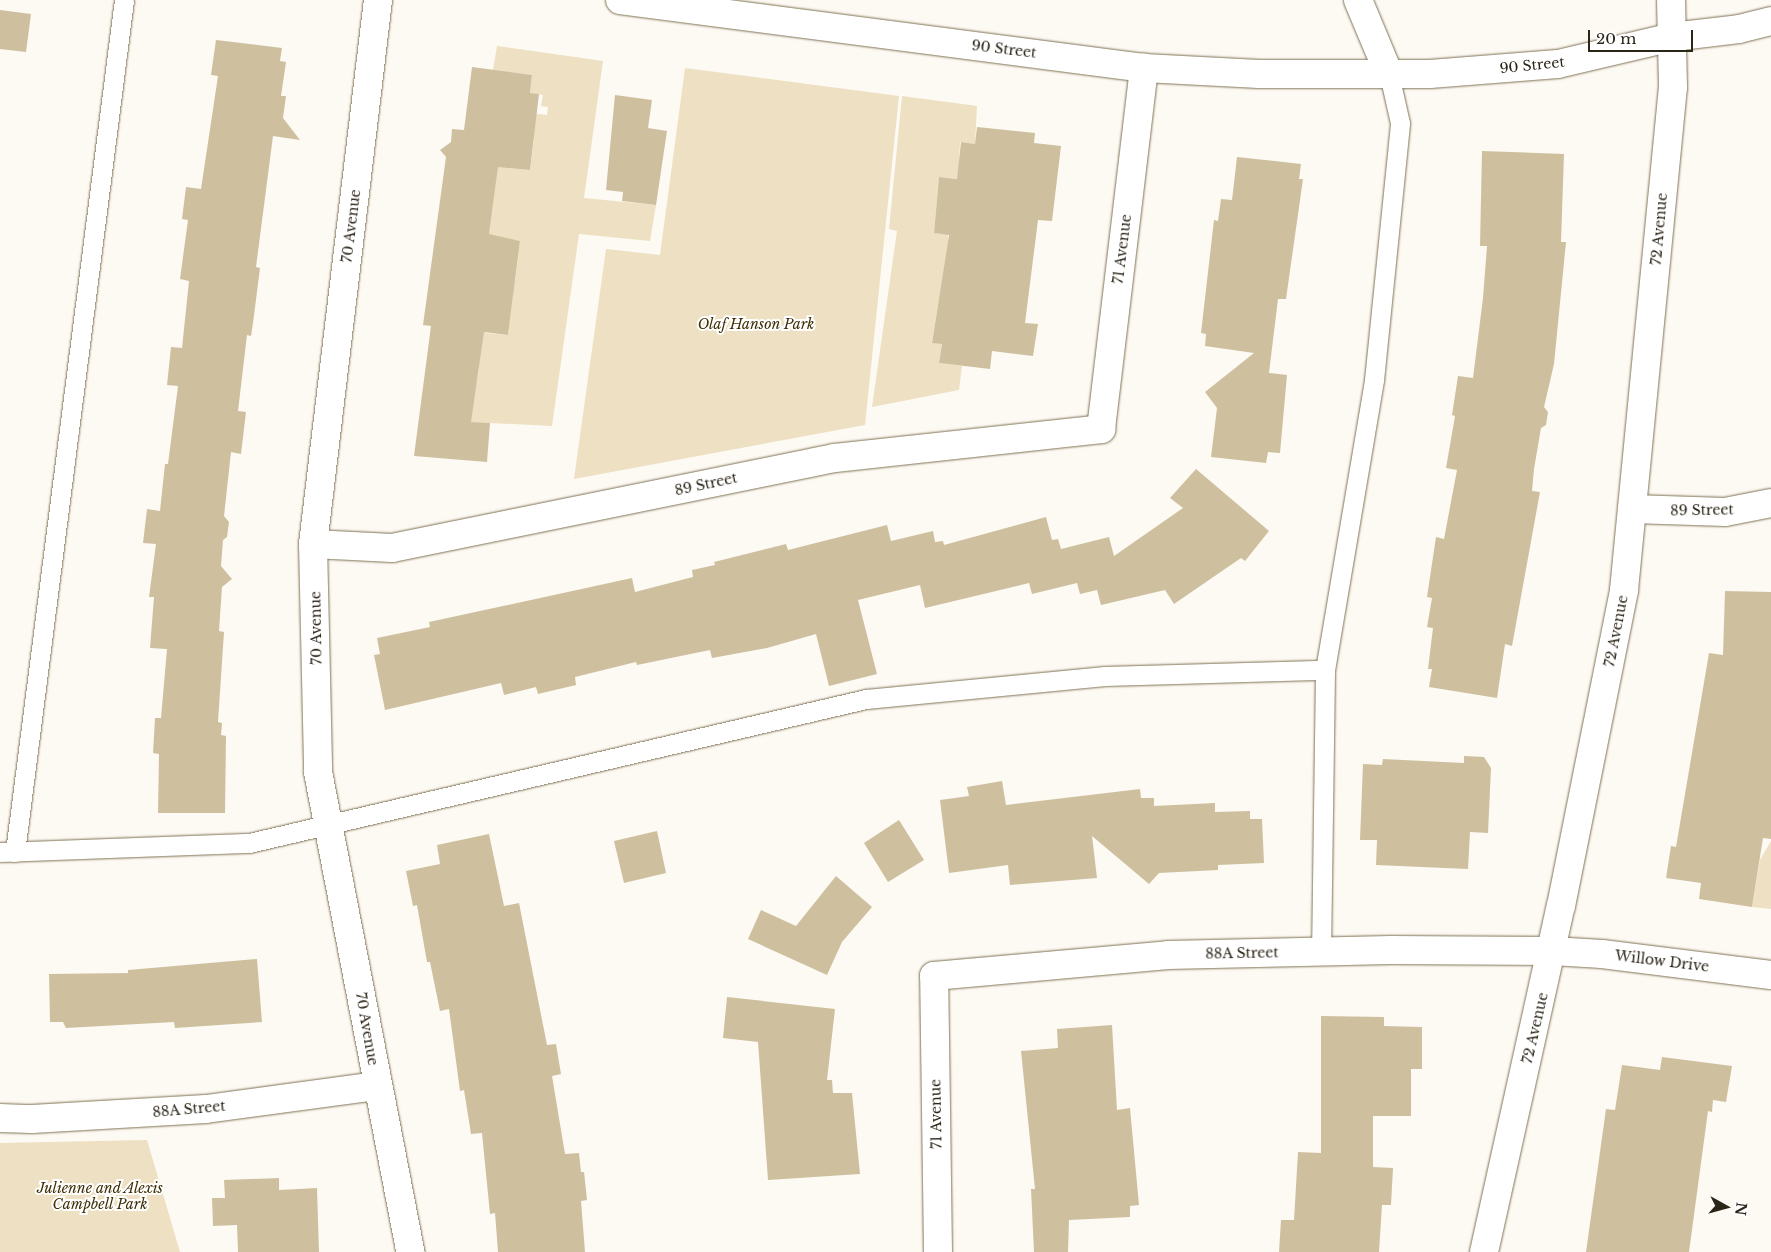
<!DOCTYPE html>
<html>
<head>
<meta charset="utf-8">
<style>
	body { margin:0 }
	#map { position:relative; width:1771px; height:1252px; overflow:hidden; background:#fdf9f3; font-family:"Libre Baskerville",serif }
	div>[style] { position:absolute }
	.green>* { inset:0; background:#eee0c2 }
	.building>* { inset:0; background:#cec09f }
	.roads { filter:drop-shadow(0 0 1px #7f7253) drop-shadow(0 0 1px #7f7253) }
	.lane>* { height:19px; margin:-9.5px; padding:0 9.5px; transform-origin:9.5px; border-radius:9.5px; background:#fff }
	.street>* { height:28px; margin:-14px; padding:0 14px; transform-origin:14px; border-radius:14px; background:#fff }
	.secondary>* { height:28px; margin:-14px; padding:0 14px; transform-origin:14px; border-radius:14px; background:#fff }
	span { translate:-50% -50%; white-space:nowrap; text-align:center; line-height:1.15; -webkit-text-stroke:4px #fff; paint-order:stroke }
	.street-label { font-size:14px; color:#2b2518 }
	.park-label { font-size:14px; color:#3f2f06; font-style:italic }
	.north { position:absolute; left:1701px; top:1182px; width:50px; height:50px; -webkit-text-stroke:4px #fff; paint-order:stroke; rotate:97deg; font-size:14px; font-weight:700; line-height:20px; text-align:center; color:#2b2518 }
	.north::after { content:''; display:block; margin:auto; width:18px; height:22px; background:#2b2518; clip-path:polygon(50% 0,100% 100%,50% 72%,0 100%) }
	.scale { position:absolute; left:1588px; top:30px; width:105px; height:22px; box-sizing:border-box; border:2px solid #2b2518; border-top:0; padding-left:6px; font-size:15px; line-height:18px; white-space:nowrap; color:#2b2518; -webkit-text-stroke:4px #fff; paint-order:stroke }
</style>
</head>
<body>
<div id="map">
	<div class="green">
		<div style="clip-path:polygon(497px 46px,603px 61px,584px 198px,656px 205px,650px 241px,579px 234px,552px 426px,470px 422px,479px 369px,451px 328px,487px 326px,486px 333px,508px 335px,513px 295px,469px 276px,515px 281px,520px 241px,472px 234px,492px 211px,496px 180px,477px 165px,530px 170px,534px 139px,485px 108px,547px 115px,548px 107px,541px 106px,543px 95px,530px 93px,532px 75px,493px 70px)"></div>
		<div style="clip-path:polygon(685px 68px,899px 96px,865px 425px,574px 479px,606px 249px,660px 255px)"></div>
		<div style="clip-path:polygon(902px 96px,977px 106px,975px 144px,960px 142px,959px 159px,972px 161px,969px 180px,939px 177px,934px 233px,948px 234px,948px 243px,932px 342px,942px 344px,939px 363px,962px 366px,959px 390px,872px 407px,897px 231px,889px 229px)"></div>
		<div style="clip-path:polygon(1771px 841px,1771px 909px,1752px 907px,1760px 860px)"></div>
		<div style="clip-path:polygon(147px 1140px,180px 1252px,0 1252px,0 1143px)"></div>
	</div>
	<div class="building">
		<div style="clip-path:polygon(0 10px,31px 14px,26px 52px,0 49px)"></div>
		<div style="clip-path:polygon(216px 40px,282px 48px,280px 61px,286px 62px,281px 96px,286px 96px,283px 118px,300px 140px,273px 136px,256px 267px,260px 268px,253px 323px,251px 336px,247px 335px,238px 411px,246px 412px,241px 454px,231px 452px,224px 516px,229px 522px,227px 537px,223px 540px,221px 566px,232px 579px,222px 587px,219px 631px,224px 632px,218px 722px,222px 723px,221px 735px,226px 736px,225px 813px,158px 813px,159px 754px,153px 753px,155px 718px,161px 718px,167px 649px,150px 648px,154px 597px,149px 597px,156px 544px,143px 543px,147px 509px,160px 511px,165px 464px,168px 464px,178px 386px,167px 385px,171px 347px,182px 348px,189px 281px,180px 279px,188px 220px,182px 219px,186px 187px,201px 189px,218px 76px,211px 75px)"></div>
		<div style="clip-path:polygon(472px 67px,532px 75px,530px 93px,539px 94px,530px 170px,498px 167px,489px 234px,520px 241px,508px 335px,484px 332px,471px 422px,490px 423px,487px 462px,414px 456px,431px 326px,423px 325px,446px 157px,440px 150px,451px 142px,452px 129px,464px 130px)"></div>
		<div style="clip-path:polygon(615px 95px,652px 100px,648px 128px,667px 131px,656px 205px,622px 201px,623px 192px,606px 190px)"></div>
		<div style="clip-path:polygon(977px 127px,1035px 133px,1034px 143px,1061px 146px,1052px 221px,1038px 220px,1025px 323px,1038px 324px,1033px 356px,992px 351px,990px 369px,939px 363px,942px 344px,932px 343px,949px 235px,934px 233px,939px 177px,957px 179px,961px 142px,975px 144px)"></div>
		<div style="clip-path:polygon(1482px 151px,1564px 154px,1561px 242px,1566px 242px,1554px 364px,1544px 407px,1548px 412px,1546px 425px,1541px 428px,1534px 469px,1532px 491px,1540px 492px,1512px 646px,1505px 644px,1497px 698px,1429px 687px,1432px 669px,1428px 669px,1433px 628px,1427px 627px,1432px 598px,1427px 597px,1436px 537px,1444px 539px,1457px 470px,1446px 468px,1455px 416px,1452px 415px,1458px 376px,1473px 378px,1483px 298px,1487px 246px,1480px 246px)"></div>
		<div style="clip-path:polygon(1237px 157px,1301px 164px,1299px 179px,1303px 179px,1286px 299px,1278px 299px,1269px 373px,1287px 375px,1280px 453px,1268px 452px,1266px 463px,1211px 457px,1217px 408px,1205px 392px,1254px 353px,1205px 346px,1206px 334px,1201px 333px,1214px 220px,1218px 221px,1221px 199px,1232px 200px)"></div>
		<div style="clip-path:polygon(1196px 469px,1269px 531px,1245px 561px,1241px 558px,1174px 604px,1165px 590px,1101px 605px,1097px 590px,1080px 594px,1077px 583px,1032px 594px,1029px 583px,925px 608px,920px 585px,858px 600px,877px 674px,829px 686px,816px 634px,767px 648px,712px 658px,710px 650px,637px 665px,636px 662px,575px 677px,576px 685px,538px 694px,536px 687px,504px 695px,501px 683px,385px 710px,374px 655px,380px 654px,377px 638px,430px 627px,429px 622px,632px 578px,635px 592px,693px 577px,692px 570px,715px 565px,714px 562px,786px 544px,788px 550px,887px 525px,891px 541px,933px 531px,935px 542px,943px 541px,944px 545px,1046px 517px,1052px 540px,1058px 539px,1061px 549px,1109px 537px,1114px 556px,1183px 508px,1170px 498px)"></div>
		<div style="clip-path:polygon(1725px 591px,1771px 592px,1771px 839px,1763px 838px,1752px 907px,1699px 899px,1701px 883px,1666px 878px,1671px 846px,1676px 847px,1709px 653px,1723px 655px)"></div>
		<div style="clip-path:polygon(1464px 756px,1484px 757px,1491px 768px,1488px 833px,1470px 832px,1468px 869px,1376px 865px,1377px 840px,1360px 840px,1363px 764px,1382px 765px,1383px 759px,1464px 763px)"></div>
		<div style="clip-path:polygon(1002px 781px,1006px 805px,1140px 789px,1141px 798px,1154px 798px,1154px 806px,1215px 803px,1215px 812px,1250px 811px,1250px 819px,1262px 819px,1264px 863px,1218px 865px,1218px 870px,1159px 873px,1149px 884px,1092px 836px,1097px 878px,1010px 885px,1008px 865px,949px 873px,940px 800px,969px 796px,967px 787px)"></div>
		<div style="clip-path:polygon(899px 820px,924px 860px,888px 882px,864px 843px)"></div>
		<div style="clip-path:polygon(657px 831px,666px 873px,624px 883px,614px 841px)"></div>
		<div style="clip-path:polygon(489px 834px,504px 906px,519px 903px,547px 1045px,556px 1044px,561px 1074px,552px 1076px,565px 1154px,579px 1153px,581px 1172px,584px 1172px,587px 1200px,581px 1201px,585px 1252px,498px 1252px,495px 1213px,490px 1214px,482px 1133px,471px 1134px,464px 1090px,460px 1091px,449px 1009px,440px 1011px,430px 962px,427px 962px,417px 905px,413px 906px,406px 871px,440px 864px,437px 845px)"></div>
		<div style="clip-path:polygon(836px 876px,872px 907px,842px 942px,827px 975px,748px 939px,761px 910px,796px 926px)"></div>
		<div style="clip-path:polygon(257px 959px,262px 1022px,175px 1028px,174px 1022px,66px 1028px,63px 1022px,50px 1022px,49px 974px,128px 973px,128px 970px)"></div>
		<div style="clip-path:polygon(727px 997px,835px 1009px,827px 1080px,832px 1080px,833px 1093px,852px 1093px,860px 1174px,768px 1180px,758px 1042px,723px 1038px)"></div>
		<div style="clip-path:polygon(1321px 1016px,1384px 1017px,1384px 1026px,1422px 1027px,1422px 1069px,1411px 1069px,1411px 1116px,1373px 1116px,1373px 1167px,1393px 1168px,1391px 1205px,1382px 1205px,1379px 1252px,1279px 1252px,1281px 1220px,1294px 1220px,1298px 1152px,1321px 1153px)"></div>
		<div style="clip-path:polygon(1112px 1025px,1117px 1110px,1130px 1108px,1139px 1205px,1130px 1206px,1130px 1217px,1069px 1220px,1068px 1252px,1034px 1252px,1031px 1189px,1035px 1189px,1021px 1051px,1058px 1048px,1057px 1029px)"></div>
		<div style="clip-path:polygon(1662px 1057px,1732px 1066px,1726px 1102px,1713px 1100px,1712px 1112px,1708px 1111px,1689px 1252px,1586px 1252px,1606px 1109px,1615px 1110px,1622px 1065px,1660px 1070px)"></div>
		<div style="clip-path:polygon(279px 1178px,279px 1190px,317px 1188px,319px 1252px,238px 1252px,237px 1225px,213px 1226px,212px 1198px,225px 1198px,224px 1180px)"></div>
	</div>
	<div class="roads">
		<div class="lane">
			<div style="left:1325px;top:670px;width:294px;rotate:-80.4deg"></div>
			<div style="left:1374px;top:380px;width:258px;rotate:-84.2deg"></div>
			<div style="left:1400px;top:123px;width:50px;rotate:-102.7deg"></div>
			<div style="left:0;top:852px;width:249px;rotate:-2.1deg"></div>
			<div style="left:249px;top:843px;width:634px;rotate:-13.14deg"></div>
			<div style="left:866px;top:699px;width:240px;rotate:-5.5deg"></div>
			<div style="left:1105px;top:676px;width:220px;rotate:-1.6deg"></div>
			<div style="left:1325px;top:670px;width:281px;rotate:90.8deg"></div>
			<div style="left:15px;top:852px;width:859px;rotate:-82.71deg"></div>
		</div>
		<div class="street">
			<div style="left:378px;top:0;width:548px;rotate:96.81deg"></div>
			<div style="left:313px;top:544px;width:228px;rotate:88.7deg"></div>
			<div style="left:318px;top:772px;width:489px;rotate:79.1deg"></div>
			<div style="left:1358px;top:0;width:80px;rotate:67.3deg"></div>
			<div style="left:1672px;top:37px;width:67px;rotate:-6.8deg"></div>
			<div style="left:1739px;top:29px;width:33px;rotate:-14deg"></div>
			<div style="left:1632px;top:509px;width:93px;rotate:1.8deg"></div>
			<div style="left:1725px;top:512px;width:47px;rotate:-11.1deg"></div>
			<div style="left:313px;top:544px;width:79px;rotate:2.9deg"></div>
			<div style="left:392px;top:548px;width:452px;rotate:-11.5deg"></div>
			<div style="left:835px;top:458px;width:268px;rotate:-6.2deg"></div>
			<div style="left:1101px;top:429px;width:364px;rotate:-83.2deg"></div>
			<div style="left:0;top:1118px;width:32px;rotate:2deg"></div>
			<div style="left:32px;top:1119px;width:174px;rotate:-3.3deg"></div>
			<div style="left:206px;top:1109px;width:173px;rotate:-7.7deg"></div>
			<div style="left:938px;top:1252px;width:276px;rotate:-90.8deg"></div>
			<div style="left:934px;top:976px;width:235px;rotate:-5.1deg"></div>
			<div style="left:1168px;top:955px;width:223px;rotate:-1.3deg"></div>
			<div style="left:1391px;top:950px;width:161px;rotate:0.4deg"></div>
		</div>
		<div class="secondary">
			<div style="left:620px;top:0;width:528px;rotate:7.39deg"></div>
			<div style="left:1144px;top:68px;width:115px;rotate:3deg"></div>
			<div style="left:1259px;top:74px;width:171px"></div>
			<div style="left:1430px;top:74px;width:128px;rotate:-4.5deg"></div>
			<div style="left:1558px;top:64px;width:117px;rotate:-13.3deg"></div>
			<div style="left:1552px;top:951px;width:50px;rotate:3.4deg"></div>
			<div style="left:1602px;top:954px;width:170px;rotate:7.1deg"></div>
			<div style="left:1484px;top:1252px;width:354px;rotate:-77.5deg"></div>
			<div style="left:1561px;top:906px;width:322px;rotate:-78.7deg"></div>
			<div style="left:1624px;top:590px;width:505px;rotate:-84.44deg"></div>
			<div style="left:1673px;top:87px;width:87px;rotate:-91.3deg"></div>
		</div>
	</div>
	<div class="street-label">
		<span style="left:1004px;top:49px;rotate:7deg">90 Street</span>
		<span style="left:1532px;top:65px;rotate:-6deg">90 Street</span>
		<span style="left:351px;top:226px;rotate:-83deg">70 Avenue</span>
		<span style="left:1659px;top:229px;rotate:-85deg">72 Avenue</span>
		<span style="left:1122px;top:249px;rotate:-83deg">71 Avenue</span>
		<span style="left:706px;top:484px;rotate:-12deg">89 Street</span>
		<span style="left:1702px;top:510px;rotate:-1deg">89 Street</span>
		<span style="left:316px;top:628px;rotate:-91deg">70 Avenue</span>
		<span style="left:1616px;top:631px;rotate:-79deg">72 Avenue</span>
		<span style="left:1242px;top:953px;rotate:-1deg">88A Street</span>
		<span style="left:1662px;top:961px;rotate:7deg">Willow Drive</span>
		<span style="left:1535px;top:1028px;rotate:-77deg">72 Avenue</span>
		<span style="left:367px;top:1029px;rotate:80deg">70 Avenue</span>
		<span style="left:189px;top:1109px;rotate:-5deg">88A Street</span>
		<span style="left:936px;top:1114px;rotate:-91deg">71 Avenue</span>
	</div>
	<div class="park-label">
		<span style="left:756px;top:324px">Olaf Hanson Park</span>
		<span style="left:100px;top:1196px">Julienne and Alexis<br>Campbell Park</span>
	</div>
	<div class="north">N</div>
	<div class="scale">20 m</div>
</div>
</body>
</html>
